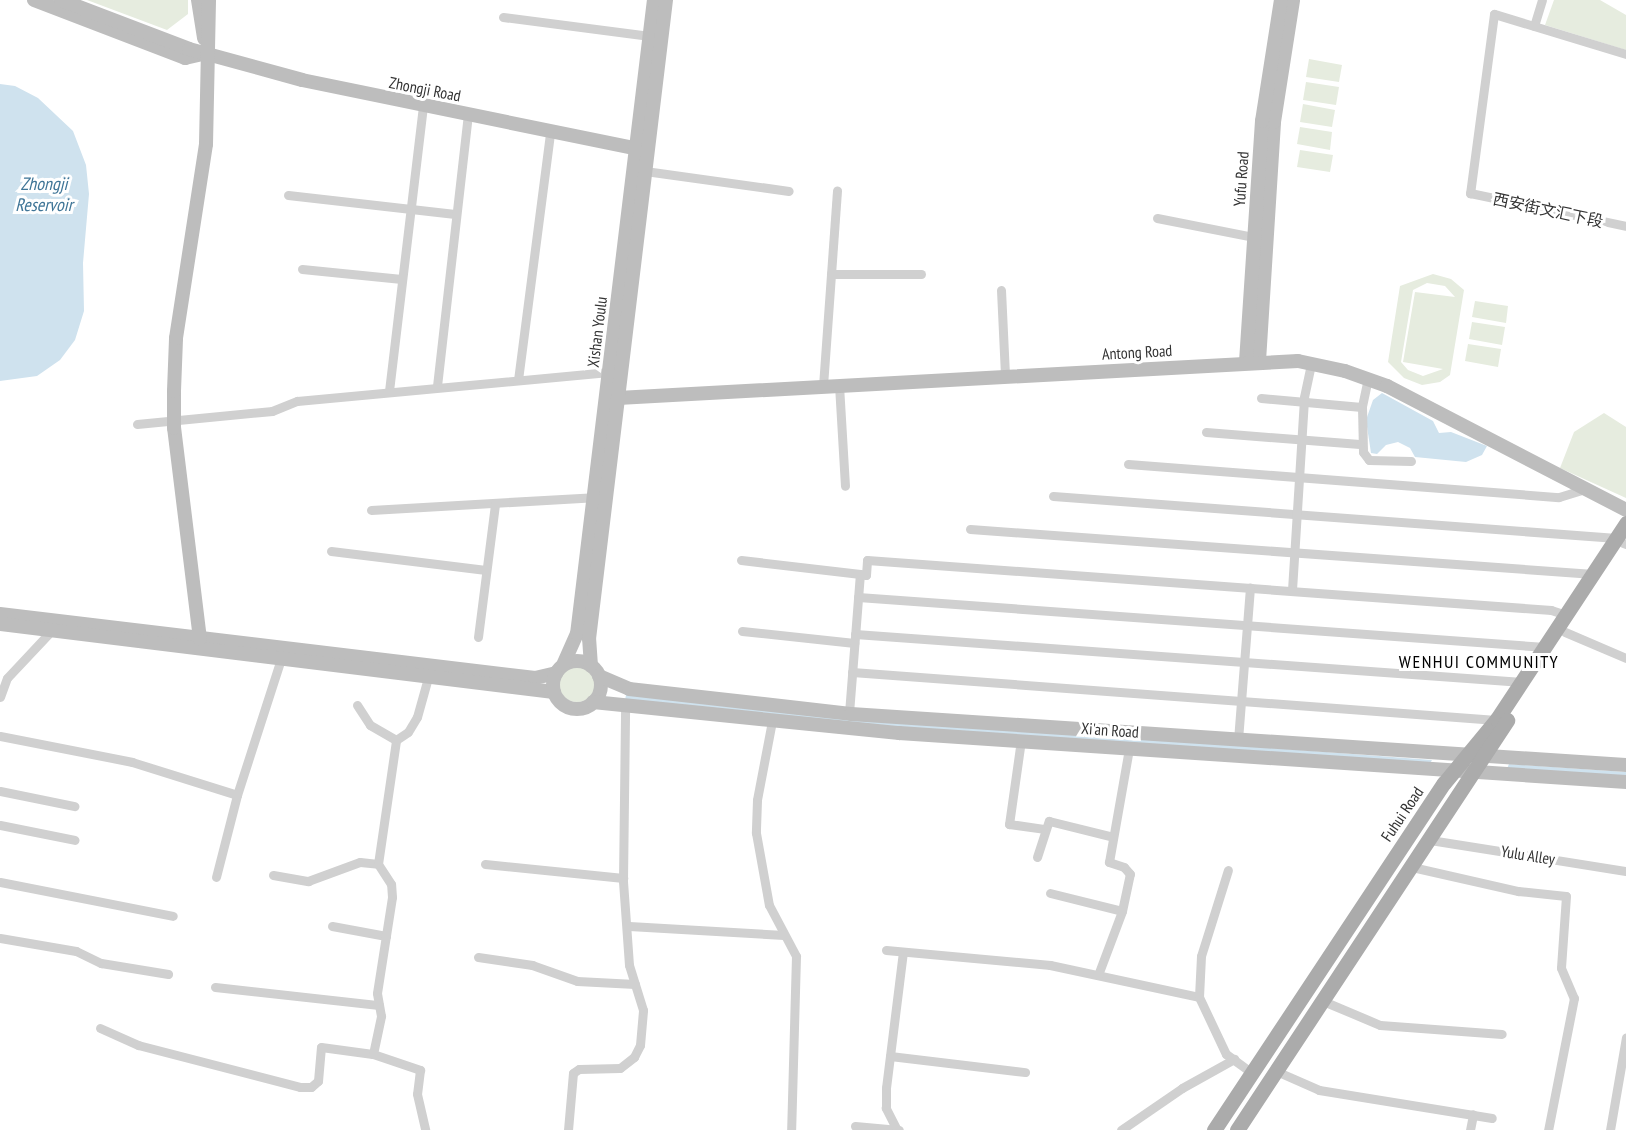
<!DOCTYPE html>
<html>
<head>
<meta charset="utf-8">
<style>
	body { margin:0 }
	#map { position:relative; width:1626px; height:1130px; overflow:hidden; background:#fff; font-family:"PT Sans Narrow","Noto Sans SC",sans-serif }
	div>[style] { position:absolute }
	.green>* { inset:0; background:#e6ecdf }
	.round { border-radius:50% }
	.water>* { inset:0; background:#cfe2ee }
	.street>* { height:9px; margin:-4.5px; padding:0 4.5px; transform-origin:4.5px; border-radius:4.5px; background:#d0d0d0 }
	.secondary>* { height:14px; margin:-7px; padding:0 7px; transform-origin:7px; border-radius:7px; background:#bdbdbd }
	.secondary>.ring { margin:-7px; padding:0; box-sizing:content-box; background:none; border:14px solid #bdbdbd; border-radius:50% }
	.primary>* { height:15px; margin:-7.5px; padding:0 7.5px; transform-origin:7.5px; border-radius:7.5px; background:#ababab }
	span { translate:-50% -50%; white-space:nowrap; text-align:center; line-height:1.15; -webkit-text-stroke:6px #fff; paint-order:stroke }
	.street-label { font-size:16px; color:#333 }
	.water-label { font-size:18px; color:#3f7597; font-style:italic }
	.neighbourhood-label { font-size:18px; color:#000; letter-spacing:1.5px }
</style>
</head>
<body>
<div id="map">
	<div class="green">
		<div style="clip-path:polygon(87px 0,188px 0,188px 14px,167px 30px)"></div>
		<div style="clip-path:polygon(1554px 0,1600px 0,1626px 15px,1626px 50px,1545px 25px)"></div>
		<div style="clip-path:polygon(1309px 59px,1342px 65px,1339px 82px,1306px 77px)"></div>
		<div style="clip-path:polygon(1306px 82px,1339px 87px,1336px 105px,1303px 100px)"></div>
		<div style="clip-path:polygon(1303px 104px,1335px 110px,1332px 127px,1300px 122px)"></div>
		<div style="clip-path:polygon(1300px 127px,1332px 132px,1330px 150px,1297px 144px)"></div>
		<div style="clip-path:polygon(1300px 150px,1333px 155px,1330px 172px,1297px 167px)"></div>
		<div style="clip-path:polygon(evenodd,1433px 274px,1451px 279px,1464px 290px,1450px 375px,1440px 382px,1422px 385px,1404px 378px,1388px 362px,1400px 286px,1433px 274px,1427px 283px,1445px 286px,1455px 297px,1415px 292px,1403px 362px,1443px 369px,1423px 376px,1408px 370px,1401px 362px,1413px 290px,1427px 283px)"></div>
		<div style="clip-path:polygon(1475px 301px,1508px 306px,1506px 323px,1472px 317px)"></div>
		<div style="clip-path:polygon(1472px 322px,1505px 327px,1502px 345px,1469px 339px)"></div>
		<div style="clip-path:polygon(1468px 344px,1501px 349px,1498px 367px,1465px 361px)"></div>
		<div style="clip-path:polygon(1604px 413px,1626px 427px,1626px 498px,1560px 468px,1574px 432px)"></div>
		<div class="round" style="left:559px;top:666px;width:36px;height:36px"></div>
	</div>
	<div class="water">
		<div style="clip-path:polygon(0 84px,15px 86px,38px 98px,73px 131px,86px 165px,89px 194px,83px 263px,84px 311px,75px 340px,60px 360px,37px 376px,0 381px)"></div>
		<div style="clip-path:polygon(1382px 393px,1433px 421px,1439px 433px,1451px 432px,1487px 446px,1482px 455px,1466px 462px,1415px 457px,1410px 448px,1398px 442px,1386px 445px,1377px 454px,1371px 453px,1366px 420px,1373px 400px)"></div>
		<div style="clip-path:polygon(626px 695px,1221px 744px,1432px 760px,1429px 765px,876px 726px,625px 700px)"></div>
		<div style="clip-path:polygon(1509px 764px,1626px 772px,1626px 779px,1506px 771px)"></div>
	</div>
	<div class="street">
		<div style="left:503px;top:17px;width:148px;rotate:7.4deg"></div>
		<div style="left:1534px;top:26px;width:27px;rotate:-73deg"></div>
		<div style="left:1626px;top:54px;width:138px;rotate:-163.1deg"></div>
		<div style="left:1494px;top:14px;width:181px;rotate:97.6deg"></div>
		<div style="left:1470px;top:193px;width:159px;rotate:11.9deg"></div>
		<div style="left:645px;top:171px;width:145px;rotate:7.9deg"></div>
		<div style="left:288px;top:195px;width:168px;rotate:6.5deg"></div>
		<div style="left:1157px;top:218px;width:99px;rotate:11.1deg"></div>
		<div style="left:302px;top:269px;width:100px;rotate:5.7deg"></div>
		<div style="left:831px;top:274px;width:90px"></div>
		<div style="left:1001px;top:290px;width:86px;rotate:87.3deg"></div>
		<div style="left:1368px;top:378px;width:30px;rotate:102deg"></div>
		<div style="left:1362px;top:407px;width:45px;rotate:88.7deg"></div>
		<div style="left:1363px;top:452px;width:10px;rotate:53deg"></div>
		<div style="left:1369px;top:460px;width:42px;rotate:1.4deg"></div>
		<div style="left:518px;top:380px;width:250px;rotate:-82.6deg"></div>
		<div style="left:839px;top:385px;width:101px;rotate:86.6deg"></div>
		<div style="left:437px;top:386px;width:273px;rotate:-83.5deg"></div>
		<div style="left:823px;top:386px;width:196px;rotate:-85.9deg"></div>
		<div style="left:389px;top:391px;width:287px;rotate:-83.2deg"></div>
		<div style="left:1261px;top:398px;width:101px;rotate:5.1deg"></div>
		<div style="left:137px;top:424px;width:136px;rotate:-5.5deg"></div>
		<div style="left:272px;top:411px;width:27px;rotate:-22deg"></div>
		<div style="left:297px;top:401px;width:313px;rotate:-5.3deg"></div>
		<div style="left:1206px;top:432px;width:154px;rotate:4.5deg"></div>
		<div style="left:1128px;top:464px;width:432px;rotate:4.4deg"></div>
		<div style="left:1559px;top:497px;width:28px;rotate:-17deg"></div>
		<div style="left:1053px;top:496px;width:565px;rotate:4.27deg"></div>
		<div style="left:371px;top:510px;width:223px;rotate:-3.3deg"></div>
		<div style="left:970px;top:529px;width:625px;rotate:4.13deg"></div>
		<div style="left:1623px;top:543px;width:3px;rotate:18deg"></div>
		<div style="left:331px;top:551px;width:156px;rotate:7deg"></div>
		<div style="left:741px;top:560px;width:120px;rotate:6.7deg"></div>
		<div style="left:1292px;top:590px;width:193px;rotate:-86.4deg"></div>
		<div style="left:1304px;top:397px;width:35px;rotate:-78deg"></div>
		<div style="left:858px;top:597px;width:689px;rotate:4.16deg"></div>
		<div style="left:742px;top:631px;width:113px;rotate:6.1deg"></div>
		<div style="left:1565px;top:632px;width:66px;rotate:23.1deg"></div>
		<div style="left:855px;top:634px;width:669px;rotate:4.12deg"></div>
		<div style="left:478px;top:637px;width:134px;rotate:-82.7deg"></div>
		<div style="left:852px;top:672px;width:646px;rotate:4.26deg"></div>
		<div style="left:0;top:697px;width:20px;rotate:-70deg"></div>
		<div style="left:7px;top:678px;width:66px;rotate:-46.8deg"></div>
		<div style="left:357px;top:705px;width:24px;rotate:57deg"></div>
		<div style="left:370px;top:725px;width:30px;rotate:30deg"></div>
		<div style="left:849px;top:713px;width:139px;rotate:-85.5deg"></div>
		<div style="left:860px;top:574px;width:6px;rotate:9deg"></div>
		<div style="left:866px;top:575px;width:15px;rotate:-86deg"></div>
		<div style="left:867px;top:560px;width:686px;rotate:4.18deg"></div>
		<div style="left:1551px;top:610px;width:16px;rotate:18deg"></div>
		<div style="left:772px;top:721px;width:80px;rotate:100.8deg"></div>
		<div style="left:757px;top:800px;width:33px;rotate:92deg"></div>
		<div style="left:756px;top:833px;width:73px;rotate:79.8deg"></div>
		<div style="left:769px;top:905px;width:58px;rotate:62.1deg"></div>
		<div style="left:796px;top:956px;width:174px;rotate:91.6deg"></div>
		<div style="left:0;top:736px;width:135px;rotate:11.1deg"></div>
		<div style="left:132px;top:762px;width:110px;rotate:17.4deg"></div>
		<div style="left:1021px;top:740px;width:85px;rotate:98.1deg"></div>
		<div style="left:1009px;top:824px;width:35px;rotate:8deg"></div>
		<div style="left:1238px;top:740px;width:153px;rotate:-85.5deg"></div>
		<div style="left:0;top:791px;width:76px;rotate:11.5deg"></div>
		<div style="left:0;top:825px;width:76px;rotate:11.3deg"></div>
		<div style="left:1430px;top:840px;width:198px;rotate:9deg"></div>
		<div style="left:1037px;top:857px;width:38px;rotate:-72deg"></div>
		<div style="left:1049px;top:821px;width:66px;rotate:14deg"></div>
		<div style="left:485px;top:864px;width:139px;rotate:5.8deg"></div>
		<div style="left:1412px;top:867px;width:109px;rotate:12.8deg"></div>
		<div style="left:1518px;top:891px;width:48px;rotate:5.9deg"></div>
		<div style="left:1566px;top:896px;width:72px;rotate:94deg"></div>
		<div style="left:1561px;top:968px;width:33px;rotate:67deg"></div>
		<div style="left:1574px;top:998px;width:135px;rotate:101.1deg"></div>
		<div style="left:273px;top:875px;width:36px;rotate:10deg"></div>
		<div style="left:308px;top:881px;width:55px;rotate:-20.1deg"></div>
		<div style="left:360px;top:862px;width:18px;rotate:6deg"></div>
		<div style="left:216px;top:877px;width:85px;rotate:-75.6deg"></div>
		<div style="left:237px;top:795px;width:143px;rotate:-72.1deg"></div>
		<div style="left:0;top:882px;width:176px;rotate:11.1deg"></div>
		<div style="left:1050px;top:893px;width:74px;rotate:14deg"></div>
		<div style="left:332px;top:926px;width:55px;rotate:10.5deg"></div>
		<div style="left:629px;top:926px;width:155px;rotate:3.3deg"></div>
		<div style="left:0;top:938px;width:77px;rotate:9.7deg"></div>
		<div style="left:76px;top:951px;width:28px;rotate:26deg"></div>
		<div style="left:101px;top:963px;width:68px;rotate:9.3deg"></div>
		<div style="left:886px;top:950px;width:165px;rotate:5.2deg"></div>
		<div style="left:1050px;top:965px;width:152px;rotate:12.1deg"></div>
		<div style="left:1199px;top:997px;width:63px;rotate:64.7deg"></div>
		<div style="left:1226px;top:1054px;width:32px;rotate:36deg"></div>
		<div style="left:478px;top:957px;width:55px;rotate:8.4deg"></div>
		<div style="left:532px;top:965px;width:48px;rotate:19.6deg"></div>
		<div style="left:577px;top:981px;width:58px;rotate:3deg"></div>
		<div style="left:1098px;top:975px;width:68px;rotate:-69.4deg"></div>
		<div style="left:1122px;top:911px;width:38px;rotate:-78deg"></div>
		<div style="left:1130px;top:874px;width:9px;rotate:-131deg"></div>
		<div style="left:1124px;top:867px;width:16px;rotate:-162deg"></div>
		<div style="left:1109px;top:862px;width:116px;rotate:-80deg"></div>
		<div style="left:215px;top:987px;width:165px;rotate:6.3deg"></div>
		<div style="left:1199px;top:997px;width:41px;rotate:-87.2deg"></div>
		<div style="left:1201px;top:956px;width:90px;rotate:-72.6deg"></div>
		<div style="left:1323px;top:1001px;width:62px;rotate:22.8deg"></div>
		<div style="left:1380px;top:1025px;width:122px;rotate:4.2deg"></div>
		<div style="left:100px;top:1028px;width:42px;rotate:24.1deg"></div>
		<div style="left:138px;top:1045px;width:167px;rotate:14.5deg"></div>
		<div style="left:300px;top:1087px;width:11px"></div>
		<div style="left:311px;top:1087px;width:9px;rotate:-41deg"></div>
		<div style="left:318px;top:1081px;width:34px;rotate:-85deg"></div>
		<div style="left:321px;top:1047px;width:52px;rotate:7.7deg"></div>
		<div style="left:373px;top:1054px;width:50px;rotate:18.8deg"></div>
		<div style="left:420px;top:1070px;width:24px;rotate:97deg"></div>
		<div style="left:417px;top:1094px;width:37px;rotate:77deg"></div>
		<div style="left:373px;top:1054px;width:39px;rotate:-78deg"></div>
		<div style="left:381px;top:1016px;width:23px;rotate:-100deg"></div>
		<div style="left:377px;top:993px;width:97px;rotate:-81.1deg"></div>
		<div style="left:392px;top:897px;width:13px;rotate:-94deg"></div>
		<div style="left:391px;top:884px;width:24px;rotate:-123deg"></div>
		<div style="left:378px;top:864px;width:125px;rotate:-81.7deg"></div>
		<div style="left:396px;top:740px;width:14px;rotate:-34deg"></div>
		<div style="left:408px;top:732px;width:17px;rotate:-59deg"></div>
		<div style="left:417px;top:717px;width:45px;rotate:-74.4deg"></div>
		<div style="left:890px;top:1056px;width:136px;rotate:6.8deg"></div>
		<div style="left:1276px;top:1071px;width:47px;rotate:23.8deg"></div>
		<div style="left:1319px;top:1090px;width:175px;rotate:9.2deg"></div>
		<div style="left:855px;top:1126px;width:44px;rotate:5.2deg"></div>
		<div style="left:568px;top:1130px;width:57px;rotate:-85deg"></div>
		<div style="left:573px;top:1073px;width:7px;rotate:-34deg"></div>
		<div style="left:579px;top:1069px;width:41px;rotate:-1.4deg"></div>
		<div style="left:620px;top:1068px;width:18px;rotate:-38deg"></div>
		<div style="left:634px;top:1057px;width:13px;rotate:-63deg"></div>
		<div style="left:640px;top:1045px;width:35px;rotate:-85deg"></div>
		<div style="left:643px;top:1010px;width:47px;rotate:-107.3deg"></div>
		<div style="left:629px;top:965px;width:84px;rotate:-94.1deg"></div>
		<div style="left:623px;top:881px;width:176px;rotate:-89.3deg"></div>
		<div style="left:897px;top:1130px;width:25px;rotate:-117deg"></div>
		<div style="left:886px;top:1108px;width:20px;rotate:-90deg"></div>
		<div style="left:886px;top:1088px;width:137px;rotate:-82.9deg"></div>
		<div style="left:1121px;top:1130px;width:74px;rotate:-34.5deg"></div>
		<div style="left:1182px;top:1088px;width:60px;rotate:-29.1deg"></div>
		<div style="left:1470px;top:1130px;width:16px;rotate:-79deg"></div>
		<div style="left:1610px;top:1130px;width:94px;rotate:-80.2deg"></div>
	</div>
	<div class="secondary">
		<div style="left:34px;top:0;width:162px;rotate:21deg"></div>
		<div style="left:185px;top:58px;width:17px;rotate:-13deg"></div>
		<div style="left:61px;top:0;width:137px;rotate:20.9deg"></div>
		<div style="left:189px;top:49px;width:117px;rotate:15.3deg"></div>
		<div style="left:302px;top:80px;width:343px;rotate:11.6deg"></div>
		<div style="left:198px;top:0;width:39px;rotate:81deg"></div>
		<div style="left:1259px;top:361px;width:239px;rotate:-86.4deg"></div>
		<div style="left:1274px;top:122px;width:123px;rotate:-81.1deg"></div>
		<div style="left:1246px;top:362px;width:242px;rotate:-86.2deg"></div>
		<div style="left:1262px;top:121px;width:122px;rotate:-81.1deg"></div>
		<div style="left:618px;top:398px;width:681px;rotate:-3.11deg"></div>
		<div style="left:1298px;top:361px;width:48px;rotate:12deg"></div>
		<div style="left:1345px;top:371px;width:45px;rotate:19.7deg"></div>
		<div style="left:1387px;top:386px;width:269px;rotate:27.4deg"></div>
		<div style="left:0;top:614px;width:539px;rotate:6.82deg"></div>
		<div style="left:535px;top:678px;width:22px;rotate:-13deg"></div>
		<div style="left:0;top:624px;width:558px;rotate:7deg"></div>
		<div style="left:200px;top:639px;width:213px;rotate:-97deg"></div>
		<div style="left:174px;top:428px;width:37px;rotate:-90deg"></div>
		<div style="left:174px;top:391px;width:53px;rotate:-87.8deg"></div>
		<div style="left:176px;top:338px;width:196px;rotate:-81.2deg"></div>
		<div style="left:206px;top:144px;width:144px;rotate:-88.8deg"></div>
		<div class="ring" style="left:553px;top:661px;width:34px;height:34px"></div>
		<div style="left:563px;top:665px;width:34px;rotate:-66deg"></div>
		<div style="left:577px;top:634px;width:639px;rotate:-83.08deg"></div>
		<div style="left:591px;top:666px;width:27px;rotate:-94deg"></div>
		<div style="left:589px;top:639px;width:644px;rotate:-83.13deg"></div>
		<div style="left:599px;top:676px;width:33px;rotate:23deg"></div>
		<div style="left:629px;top:689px;width:223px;rotate:6.4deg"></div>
		<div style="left:851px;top:714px;width:777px;rotate:3.77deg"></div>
		<div style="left:593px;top:702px;width:308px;rotate:5.8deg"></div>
		<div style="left:899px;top:733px;width:729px;rotate:3.86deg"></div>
	</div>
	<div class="primary">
		<div style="left:1214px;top:1130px;width:416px;rotate:-56.5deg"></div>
		<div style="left:1444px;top:783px;width:83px;rotate:-50.4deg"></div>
		<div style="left:1497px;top:719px;width:235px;rotate:-56.6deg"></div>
		<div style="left:1237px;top:1130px;width:491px;rotate:-56.6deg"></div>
	</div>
	<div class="street-label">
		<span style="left:425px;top:89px;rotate:11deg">Zhongji Road</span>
		<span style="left:1241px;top:179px;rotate:-86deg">Yufu Road</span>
		<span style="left:1548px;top:210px;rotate:12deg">西安街文汇下段</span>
		<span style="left:597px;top:332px;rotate:-83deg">Xishan Youlu</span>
		<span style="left:1137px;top:352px;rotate:-3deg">Antong Road</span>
		<span style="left:1110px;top:730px;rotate:4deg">Xi'an Road</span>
		<span style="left:1402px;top:814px;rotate:-56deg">Fuhui Road</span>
		<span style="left:1528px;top:855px;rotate:9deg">Yulu Alley</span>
	</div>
	<div class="water-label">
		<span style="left:44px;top:195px">Zhongji<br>Reservoir</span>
	</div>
	<div class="neighbourhood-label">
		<span style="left:1479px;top:662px">WENHUI COMMUNITY</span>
	</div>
</div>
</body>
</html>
